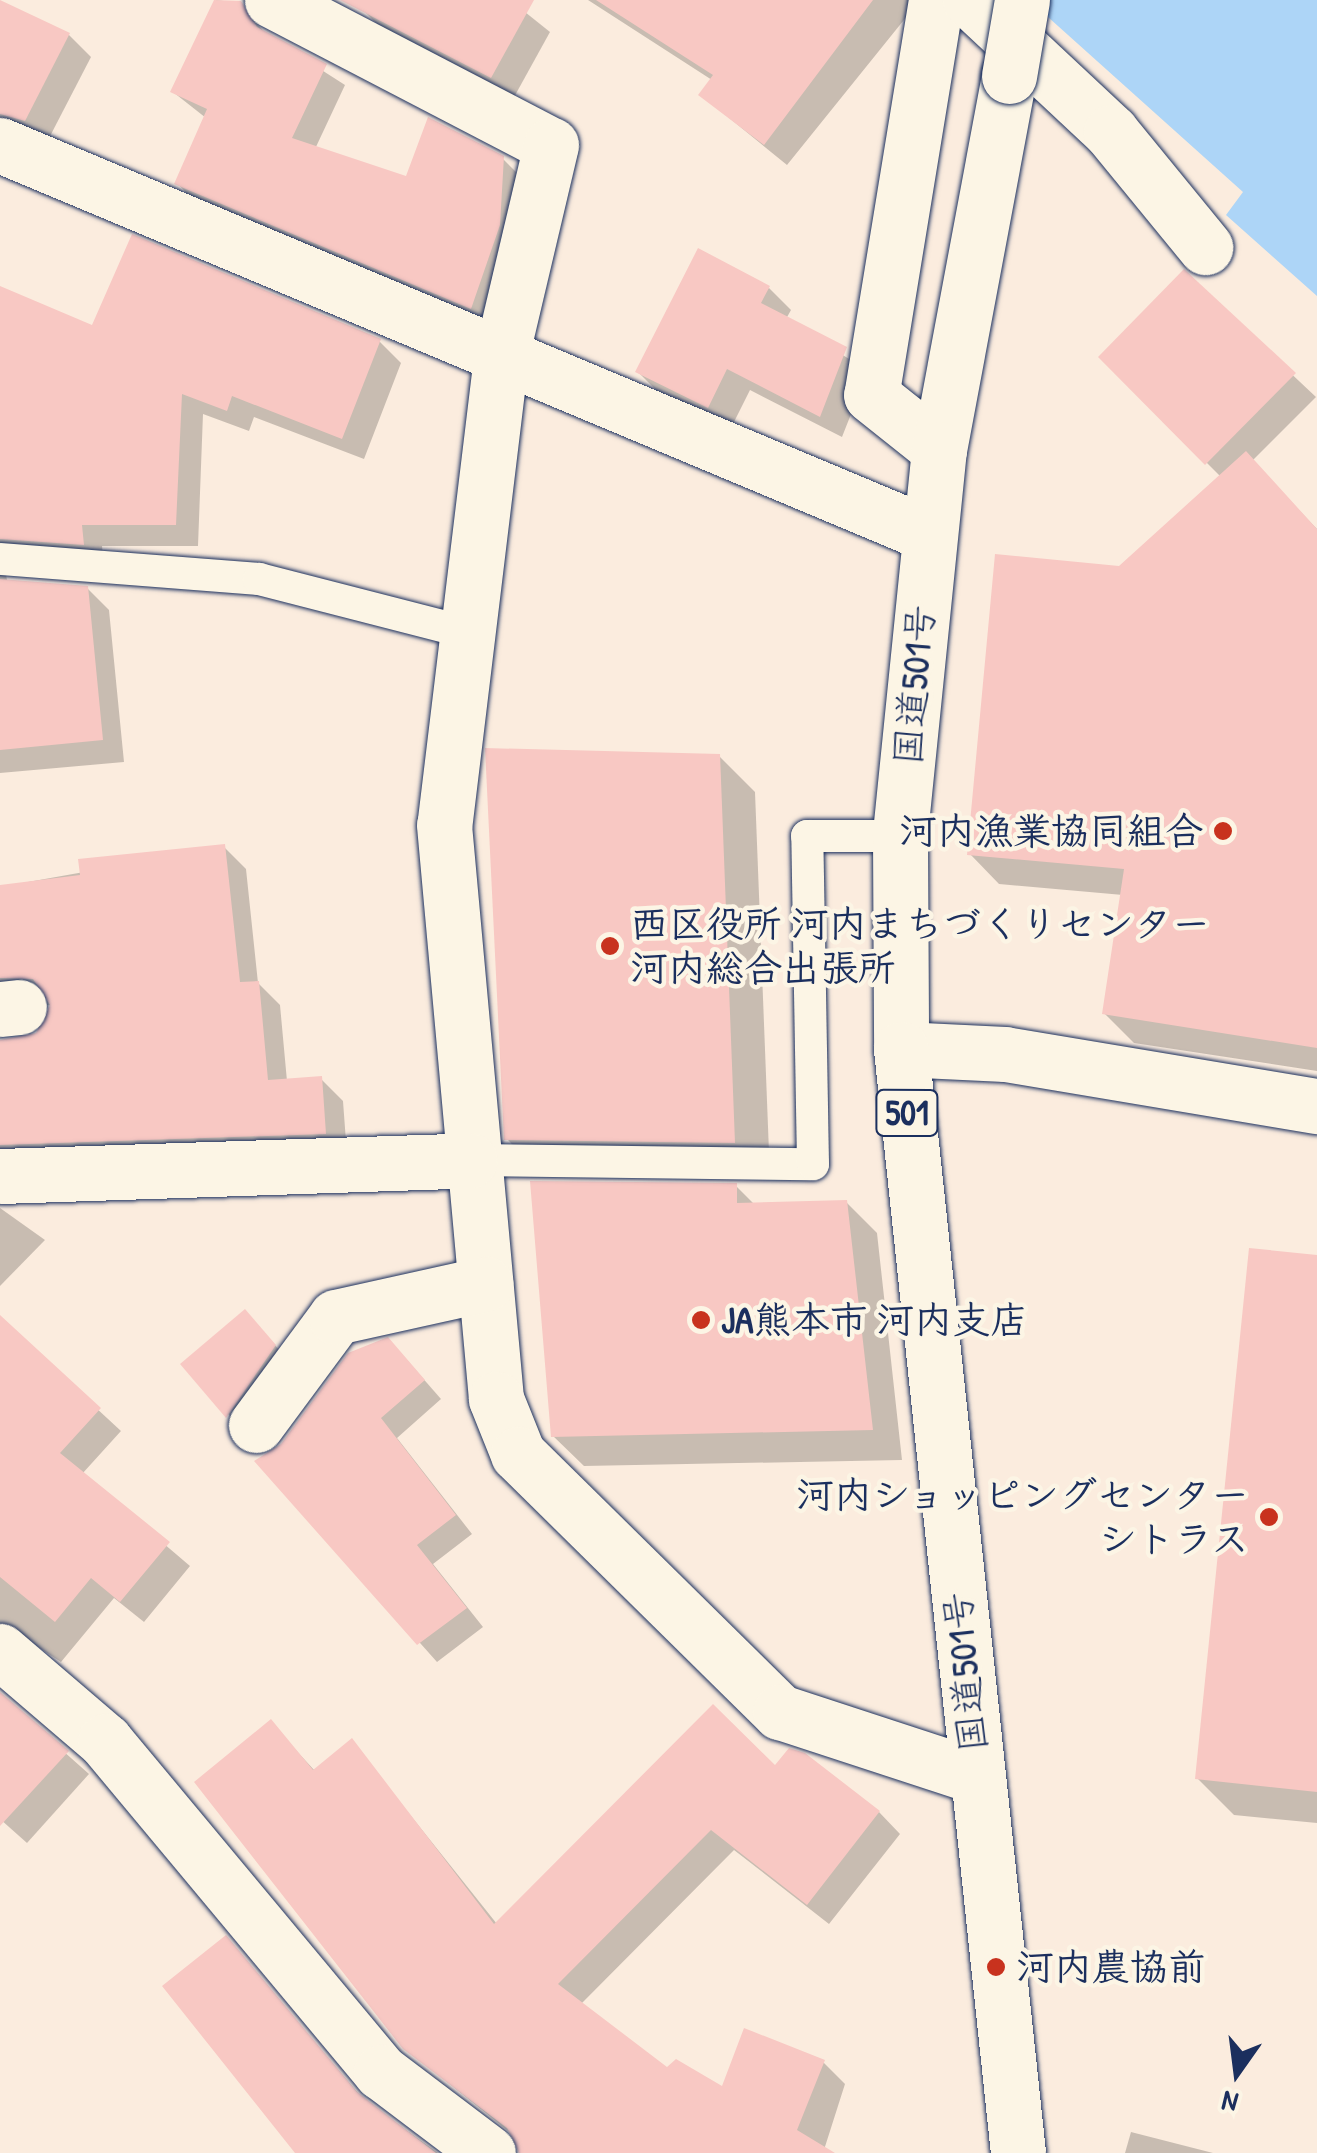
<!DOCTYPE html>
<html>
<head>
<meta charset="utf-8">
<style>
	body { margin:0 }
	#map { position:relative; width:1317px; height:2153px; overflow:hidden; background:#fbecde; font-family:"Patrick Hand","Klee One",sans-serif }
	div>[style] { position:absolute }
	.water>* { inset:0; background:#add5f7 }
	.shadow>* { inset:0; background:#0003 }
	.building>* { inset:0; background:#f8c8c3 }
	.roads { filter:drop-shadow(0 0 2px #1b2f5e) drop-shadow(0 0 2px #1b2f5e) }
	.service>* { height:32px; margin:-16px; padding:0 16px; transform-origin:16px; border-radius:16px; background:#fcf5e5 }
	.minor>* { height:55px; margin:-27.5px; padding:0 27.5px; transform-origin:27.5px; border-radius:27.5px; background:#fcf5e5 }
	.trunk>* { height:55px; margin:-27.5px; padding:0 27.5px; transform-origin:27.5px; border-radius:27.5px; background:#fcf5e5 }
	.bridges { filter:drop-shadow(0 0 2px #1b2f5e) drop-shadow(0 0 2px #1b2f5e) }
	.trunk-bridge>* { height:55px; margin:-27.5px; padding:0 27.5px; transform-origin:27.5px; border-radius:27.5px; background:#fcf5e5 }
	.dots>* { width:28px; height:28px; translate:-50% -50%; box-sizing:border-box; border:5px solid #fcf5e5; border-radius:50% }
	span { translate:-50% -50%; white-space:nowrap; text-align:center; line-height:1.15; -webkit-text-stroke:9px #fcf5e5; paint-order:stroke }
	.shield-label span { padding:2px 8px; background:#fcf5e5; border:2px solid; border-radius:8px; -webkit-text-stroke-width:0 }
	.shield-label { font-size:35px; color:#1b2f5e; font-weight:700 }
	.street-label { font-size:38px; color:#1b2f5e }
	.poi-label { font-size:38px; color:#1b2f5e; font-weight:700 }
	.right { translate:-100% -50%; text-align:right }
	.left { translate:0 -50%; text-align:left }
	.north { position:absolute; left:1187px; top:2023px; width:100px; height:100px; -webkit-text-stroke:8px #fcf5e5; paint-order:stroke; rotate:194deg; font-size:28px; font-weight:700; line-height:40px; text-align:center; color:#1b2f5e }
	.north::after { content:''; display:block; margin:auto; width:35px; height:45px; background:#1b2f5e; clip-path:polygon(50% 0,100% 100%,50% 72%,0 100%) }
</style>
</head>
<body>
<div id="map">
	<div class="water">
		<div style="clip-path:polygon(1029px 0,1317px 0,1317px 296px,1226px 215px,1243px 192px)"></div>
	</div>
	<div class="shadow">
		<div style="clip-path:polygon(216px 0,239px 3px,267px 35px,345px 85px,315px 149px,408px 179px,502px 158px,522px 178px,491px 326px,196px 203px,177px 183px,206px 118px,173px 92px)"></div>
		<div style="clip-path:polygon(368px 0,510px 0,550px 32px,513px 99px,385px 32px,363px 10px)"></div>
		<div style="clip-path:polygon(588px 0,920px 0,787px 165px,701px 95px,712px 80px)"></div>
		<div style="clip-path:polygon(0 35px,69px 35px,91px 57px,47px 142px,0 136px)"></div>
		<div style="clip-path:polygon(1184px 273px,1316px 397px,1252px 461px,1317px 529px,1317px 1071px,1134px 1043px,1104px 1013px,1123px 895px,999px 884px,970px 854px,1119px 568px,1221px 477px,1101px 357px)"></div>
		<div style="clip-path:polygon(769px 288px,791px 310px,786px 319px,868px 371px,842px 437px,750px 390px,731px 428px,660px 394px,638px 372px)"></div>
		<div style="clip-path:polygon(0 289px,93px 328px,379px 341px,401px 363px,364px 459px,254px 417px,249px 431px,203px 414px,198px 546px,102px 546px,104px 566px,5px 569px,7px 580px,87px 588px,109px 610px,124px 762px,0 773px)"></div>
		<div style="clip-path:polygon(719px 756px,755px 792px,770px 1178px,543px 1176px,507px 1139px)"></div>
		<div style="clip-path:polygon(224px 847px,246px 869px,258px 983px,280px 1005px,287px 1081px,321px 1079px,343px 1101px,347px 1155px,0 1179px,0 1042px,40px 1034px,52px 1006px,20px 999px,0 1014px,0 887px)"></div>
		<div style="clip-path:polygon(736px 1186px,755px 1205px,846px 1202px,877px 1233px,902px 1460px,584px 1466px,553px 1436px)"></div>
		<div style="clip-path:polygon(0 1208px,45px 1240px,0 1286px)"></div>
		<div style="clip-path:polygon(1317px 1258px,1317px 1823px,1234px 1815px,1198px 1779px)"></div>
		<div style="clip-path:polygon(0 1319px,121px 1431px,82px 1474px,190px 1566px,144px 1622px,114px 1598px,61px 1662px,29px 1641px,0 1652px)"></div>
		<div style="clip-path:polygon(256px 1323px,286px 1358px,239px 1426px,183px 1364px)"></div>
		<div style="clip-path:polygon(406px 1359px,441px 1399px,397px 1438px,472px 1534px,433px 1564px,483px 1627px,437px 1662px,258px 1461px)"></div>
		<div style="clip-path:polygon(0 1695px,89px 1774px,27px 1843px,0 1819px)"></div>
		<div style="clip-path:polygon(271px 1723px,315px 1771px,352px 1742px,497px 1924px,775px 1769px,879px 1812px,900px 1834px,829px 1924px,734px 1850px,581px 2004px,667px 2070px,723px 2090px,823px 2062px,845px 2084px,823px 2153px,521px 2153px,513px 2135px,405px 2048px)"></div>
		<div style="clip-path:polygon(226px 1939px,364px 2100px,438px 2153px,328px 2153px)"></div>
		<div style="clip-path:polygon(1131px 2132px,1213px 2153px,1125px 2153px)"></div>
	</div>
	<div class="building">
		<div style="clip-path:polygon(0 0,70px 33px,25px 121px,0 114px)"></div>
		<div style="clip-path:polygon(214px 0,241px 1px,257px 27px,327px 64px,292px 138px,406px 176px,428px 117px,504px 156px,500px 225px,471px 309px,174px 184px,207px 109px,170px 92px)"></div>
		<div style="clip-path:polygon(340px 0,534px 0,491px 78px)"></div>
		<div style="clip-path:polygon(596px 0,873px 0,764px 145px,698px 95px,713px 75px)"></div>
		<div style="clip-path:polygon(132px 234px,381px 339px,342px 439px,232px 396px,227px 411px,182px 394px,176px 525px,82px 525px,84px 545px,0 539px,0 286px,92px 325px)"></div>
		<div style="clip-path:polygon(698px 248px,770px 286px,761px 303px,847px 347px,820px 417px,727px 369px,708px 408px,635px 372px)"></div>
		<div style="clip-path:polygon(1184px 269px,1296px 373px,1205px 465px,1098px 357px)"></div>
		<div style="clip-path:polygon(1246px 451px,1317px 529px,1317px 1048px,1102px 1014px,1124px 869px,967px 855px,995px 554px,1119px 566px)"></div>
		<div style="clip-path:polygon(0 579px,88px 586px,103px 740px,0 750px)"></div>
		<div style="clip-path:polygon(485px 748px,720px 754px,735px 1143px,504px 1140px)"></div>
		<div style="clip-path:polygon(225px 844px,240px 982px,259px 981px,268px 1080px,322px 1076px,326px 1134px,0 1145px,0 1040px,36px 1033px,50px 1005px,33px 979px,0 978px,0 885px,80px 875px,78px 859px)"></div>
		<div style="clip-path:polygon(530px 1181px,737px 1183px,737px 1203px,847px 1200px,873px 1430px,551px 1437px)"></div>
		<div style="clip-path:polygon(1249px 1248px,1317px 1255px,1317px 1792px,1195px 1779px)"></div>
		<div style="clip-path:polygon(245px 1309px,276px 1345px,226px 1418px,180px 1364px)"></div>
		<div style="clip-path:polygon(0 1315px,101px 1408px,60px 1453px,170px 1542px,120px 1602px,91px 1578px,55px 1622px,0 1577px)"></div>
		<div style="clip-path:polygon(388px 1337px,425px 1380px,381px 1418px,456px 1515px,417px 1545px,467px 1608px,417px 1645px,254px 1461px,281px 1444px,348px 1353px)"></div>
		<div style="clip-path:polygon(0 1692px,69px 1751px,0 1826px)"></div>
		<div style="clip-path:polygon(713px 1704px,775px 1765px,789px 1748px,805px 1753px,880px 1811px,807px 1905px,711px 1830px,558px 1984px,667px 2067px,676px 2059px,722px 2086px,744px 2028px,825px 2060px,797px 2130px,835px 2153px,519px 2153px,507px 2128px,403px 2049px,194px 1782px,271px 1719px,313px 1770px,352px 1738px,494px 1924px)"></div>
		<div style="clip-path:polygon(226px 1935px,357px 2092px,436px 2153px,295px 2153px,162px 1986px)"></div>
	</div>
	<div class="roads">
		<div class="service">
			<div style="left:0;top:559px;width:260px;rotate:4.4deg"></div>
			<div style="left:259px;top:579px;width:217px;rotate:14.4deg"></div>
			<div style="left:470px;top:1160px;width:343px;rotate:0.7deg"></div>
			<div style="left:813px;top:1164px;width:328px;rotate:-91deg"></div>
			<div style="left:807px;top:836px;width:93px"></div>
		</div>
		<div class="minor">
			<div style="left:272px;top:0;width:314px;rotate:27.5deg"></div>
			<div style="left:551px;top:145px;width:218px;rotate:103.3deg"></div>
			<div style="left:501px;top:357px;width:471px;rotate:96.9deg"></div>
			<div style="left:444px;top:825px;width:576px;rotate:84.82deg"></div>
			<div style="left:496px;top:1399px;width:59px;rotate:68.2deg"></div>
			<div style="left:518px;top:1454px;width:368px;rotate:44.6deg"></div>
			<div style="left:780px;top:1712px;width:206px;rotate:18.1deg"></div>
			<div style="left:936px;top:0;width:400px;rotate:99.3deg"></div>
			<div style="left:871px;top:395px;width:87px;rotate:38.5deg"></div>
			<div style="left:970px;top:0;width:193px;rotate:43.1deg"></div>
			<div style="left:1111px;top:132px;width:149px;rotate:50.7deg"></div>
			<div style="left:0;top:145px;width:1006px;rotate:22.74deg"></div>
			<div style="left:0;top:1009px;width:19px;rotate:-6deg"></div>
			<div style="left:901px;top:1049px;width:104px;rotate:2.8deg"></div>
			<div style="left:1005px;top:1054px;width:316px;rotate:9.5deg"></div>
			<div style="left:0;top:1176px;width:470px;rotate:-1.9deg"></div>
			<div style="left:256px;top:1425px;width:134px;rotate:-53.5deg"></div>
			<div style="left:336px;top:1317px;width:153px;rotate:-12.5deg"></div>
			<div style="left:0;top:1651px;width:138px;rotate:40.6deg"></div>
			<div style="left:105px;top:1741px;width:431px;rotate:50.2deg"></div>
			<div style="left:381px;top:2072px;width:134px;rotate:37.1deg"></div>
		</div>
		<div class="trunk">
			<div style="left:1009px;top:76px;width:380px;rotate:100.6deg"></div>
			<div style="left:939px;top:449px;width:389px;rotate:95.8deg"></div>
			<div style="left:900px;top:836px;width:213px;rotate:89.7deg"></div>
			<div style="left:901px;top:1049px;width:1110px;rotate:83.95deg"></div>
		</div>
	</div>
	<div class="bridges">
		<div class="trunk-bridge">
			<div style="left:1009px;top:76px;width:77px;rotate:-80.3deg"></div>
		</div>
	</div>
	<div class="dots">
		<div style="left:1223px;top:831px;background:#c8321e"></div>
		<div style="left:610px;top:946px;background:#c8321e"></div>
		<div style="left:701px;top:1320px;background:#c8321e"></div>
		<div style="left:1269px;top:1517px;background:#c8321e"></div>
		<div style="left:996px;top:1967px;background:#c8321e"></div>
	</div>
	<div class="shield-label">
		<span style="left:907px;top:1113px">501</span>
	</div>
	<div class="street-label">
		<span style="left:914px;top:685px;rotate:-85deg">国道501号</span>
		<span style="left:965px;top:1672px;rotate:-96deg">国道501号</span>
	</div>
	<div class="poi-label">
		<span class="right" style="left:1203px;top:831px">河内漁業協同組合</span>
		<span class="left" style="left:630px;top:946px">西区役所 河内まちづくりセンター<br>河内総合出張所</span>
		<span class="left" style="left:721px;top:1320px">JA熊本市 河内支店</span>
		<span class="right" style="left:1249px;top:1517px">河内ショッピングセンター<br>シトラス</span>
		<span class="left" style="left:1016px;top:1967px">河内農協前</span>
	</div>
	<div class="north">N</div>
</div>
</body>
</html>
